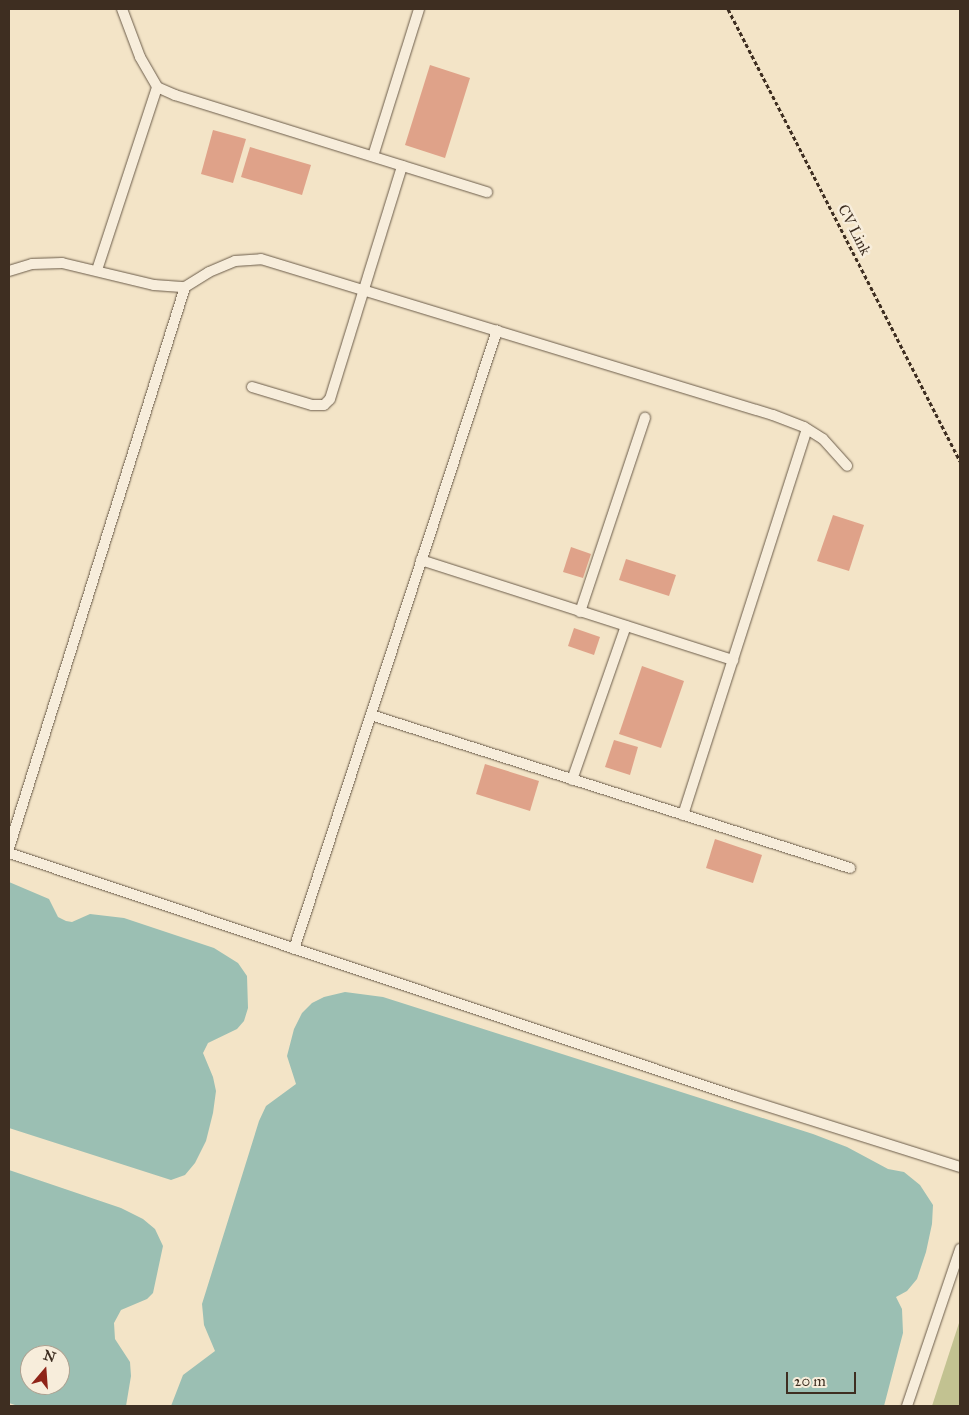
<!DOCTYPE html>
<html>
<head>
<meta charset="utf-8">
<style>
	body { margin:0 }
	#map { position:relative; width:969px; height:1415px; overflow:hidden; background:#f3e4c7; font-family:"IM FELL Great Primer",serif }
	div>[style] { position:absolute }
	.green>* { inset:0; background:#c2c291 }
	.water>* { inset:0; background:#9bbfb3 }
	.building>* { inset:0; background:#dfa289 }
	.path>* { height:3px; margin-top:-1.5px; transform-origin:0; background:repeating-linear-gradient(90deg,#3e2e21 0 4px,transparent 0 6.5px) }
	.roads { filter:drop-shadow(0 0 1px #6b5c4a) drop-shadow(0 0 1px #6b5c4a) }
	.service>* { height:10px; margin:-5px; padding:0 5px; transform-origin:5px; border-radius:5px; background:#f7eddb }
	span { translate:-50% -50%; white-space:nowrap; text-align:center; line-height:1.15; -webkit-text-stroke:5px #f7eddb; paint-order:stroke }
	.street-label { font-size:15px; color:#3e2e21 }
	.frame { position:absolute; inset:0; border:10px solid #3e2e21; pointer-events:none }
	.north { position:absolute; left:20px; top:1345px; width:50px; height:50px; box-sizing:border-box; background:#f7eddb; border:1px solid #ada191; border-radius:50%; rotate:18deg; font-size:14px; font-weight:700; line-height:20px; text-align:center; color:#3e2e21 }
	.north::after { content:''; display:block; margin:auto; width:18px; height:22px; background:#8f2418; clip-path:polygon(50% 0,100% 100%,50% 72%,0 100%) }
	.scale { position:absolute; left:786px; top:1372px; width:70px; height:22px; box-sizing:border-box; border:2px solid #3e2e21; border-top:0; padding-left:6px; font-size:15px; line-height:18px; white-space:nowrap; color:#3e2e21; -webkit-text-stroke:4px #f7eddb; paint-order:stroke }
</style>
</head>
<body>
<div id="map">
	<div class="green">
		<div style="clip-path:polygon(960px 1320px,960px 1406px,932px 1406px)"></div>
	</div>
	<div class="water">
		<div style="clip-path:polygon(9px 882px,49px 899px,58px 917px,66px 921px,72px 922px,90px 914px,124px 918px,214px 948px,238px 963px,247px 976px,248px 1008px,244px 1021px,237px 1029px,208px 1043px,203px 1053px,213px 1077px,216px 1091px,213px 1113px,206px 1141px,195px 1163px,185px 1175px,171px 1180px,9px 1128px)"></div>
		<div style="clip-path:polygon(345px 992px,383px 997px,813px 1134px,847px 1147px,888px 1169px,904px 1172px,920px 1185px,933px 1205px,932px 1224px,926px 1252px,917px 1279px,907px 1291px,896px 1297px,902px 1309px,903px 1333px,884px 1406px,171px 1406px,183px 1375px,215px 1351px,204px 1325px,202px 1304px,259px 1121px,266px 1106px,296px 1084px,287px 1056px,294px 1029px,302px 1013px,312px 1003px,324px 997px)"></div>
		<div style="clip-path:polygon(evenodd,9px 1170px,121px 1208px,143px 1219px,155px 1229px,163px 1246px,153px 1293px,147px 1299px,121px 1310px,114px 1323px,115px 1339px,130px 1362px,131px 1376px,126px 1406px,18px 1406px,9px 1403px,9px 1170px,30px 1355px,60px 1355px,60px 1385px,30px 1385px,30px 1355px)"></div>
	</div>
	<div class="building">
		<div style="clip-path:polygon(430px 65px,470px 78px,445px 158px,405px 145px)"></div>
		<div style="clip-path:polygon(213px 130px,246px 139px,233px 183px,201px 174px)"></div>
		<div style="clip-path:polygon(250px 147px,311px 165px,302px 195px,241px 177px)"></div>
		<div style="clip-path:polygon(833px 515px,864px 525px,849px 571px,817px 561px)"></div>
		<div style="clip-path:polygon(571px 547px,591px 554px,583px 578px,563px 572px)"></div>
		<div style="clip-path:polygon(626px 559px,676px 575px,669px 596px,619px 580px)"></div>
		<div style="clip-path:polygon(574px 628px,600px 637px,594px 655px,568px 646px)"></div>
		<div style="clip-path:polygon(642px 666px,684px 681px,661px 748px,619px 734px)"></div>
		<div style="clip-path:polygon(614px 740px,638px 747px,630px 775px,605px 767px)"></div>
		<div style="clip-path:polygon(485px 764px,539px 781px,530px 811px,476px 794px)"></div>
		<div style="clip-path:polygon(715px 839px,762px 855px,753px 883px,706px 868px)"></div>
	</div>
	<div class="path">
		<div style="left:728px;top:9px;width:508px;rotate:62.83deg"></div>
	</div>
	<div class="roads">
		<div class="service">
			<div style="left:122px;top:9px;width:51px;rotate:69.4deg"></div>
			<div style="left:140px;top:57px;width:34px;rotate:60deg"></div>
			<div style="left:157px;top:87px;width:20px;rotate:24deg"></div>
			<div style="left:175px;top:95px;width:327px;rotate:17.3deg"></div>
			<div style="left:373px;top:156px;width:154px;rotate:-72.6deg"></div>
			<div style="left:97px;top:270px;width:193px;rotate:-71.8deg"></div>
			<div style="left:9px;top:271px;width:24px;rotate:-17deg"></div>
			<div style="left:32px;top:264px;width:30px;rotate:-2deg"></div>
			<div style="left:62px;top:263px;width:95px;rotate:13.4deg"></div>
			<div style="left:154px;top:285px;width:31px;rotate:4deg"></div>
			<div style="left:185px;top:287px;width:28px;rotate:-32deg"></div>
			<div style="left:209px;top:272px;width:28px;rotate:-23deg"></div>
			<div style="left:235px;top:261px;width:26px;rotate:-4deg"></div>
			<div style="left:261px;top:259px;width:535px;rotate:16.95deg"></div>
			<div style="left:773px;top:415px;width:33px;rotate:21deg"></div>
			<div style="left:804px;top:427px;width:22px;rotate:32deg"></div>
			<div style="left:823px;top:439px;width:36px;rotate:48deg"></div>
			<div style="left:252px;top:387px;width:63px;rotate:16.7deg"></div>
			<div style="left:312px;top:405px;width:12px"></div>
			<div style="left:324px;top:405px;width:8px;rotate:-45deg"></div>
			<div style="left:330px;top:399px;width:244px;rotate:-72.8deg"></div>
			<div style="left:421px;top:560px;width:328px;rotate:17.8deg"></div>
			<div style="left:580px;top:612px;width:205px;rotate:-71.5deg"></div>
			<div style="left:371px;top:715px;width:503px;rotate:17.71deg"></div>
			<div style="left:572px;top:780px;width:163px;rotate:-70.7deg"></div>
			<div style="left:683px;top:815px;width:405px;rotate:-72.2deg"></div>
			<div style="left:9px;top:848px;width:588px;rotate:-72.58deg"></div>
			<div style="left:9px;top:853px;width:766px;rotate:18.51deg"></div>
			<div style="left:735px;top:1096px;width:236px;rotate:17.5deg"></div>
			<div style="left:294px;top:949px;width:651px;rotate:-71.84deg"></div>
			<div style="left:907px;top:1406px;width:166px;rotate:-71.3deg"></div>
		</div>
	</div>
	<div class="street-label">
		<span style="left:854px;top:230px;rotate:63deg">CV Link</span>
	</div>
	<div class="frame"></div>
	<div class="north">N</div>
	<div class="scale">20 m</div>
</div>
</body>
</html>
